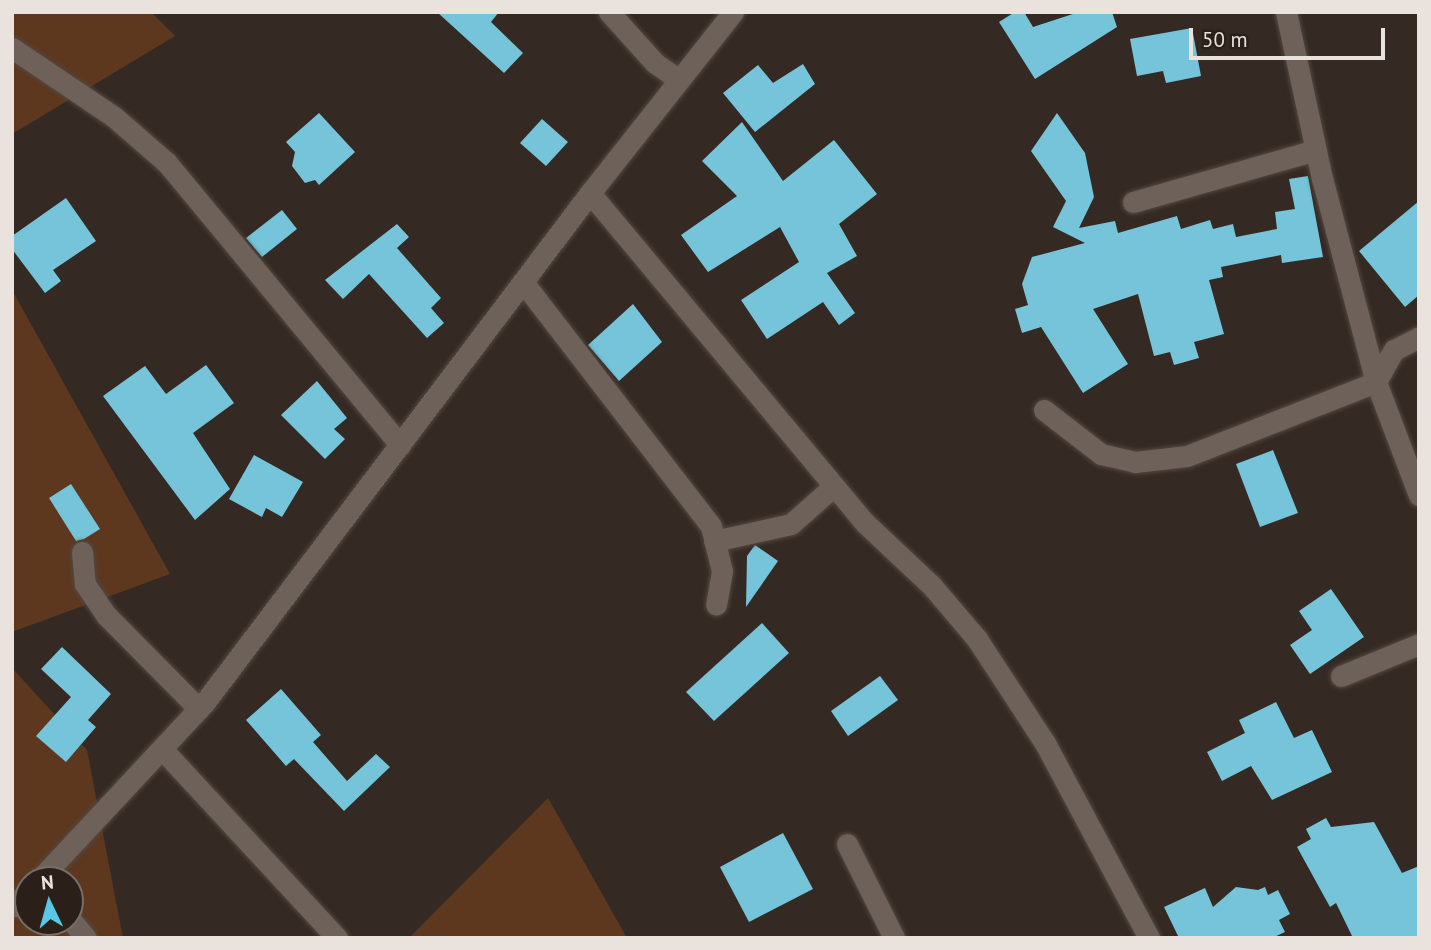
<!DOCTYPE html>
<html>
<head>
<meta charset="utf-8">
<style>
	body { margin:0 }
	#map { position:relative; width:1431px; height:950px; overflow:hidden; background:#352a23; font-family:"PT Sans",sans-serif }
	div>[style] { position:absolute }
	.green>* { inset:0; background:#5d381e }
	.building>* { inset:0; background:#75c4d9 }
	.roads { filter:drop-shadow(0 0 2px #524842) drop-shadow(0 0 2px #524842) }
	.minor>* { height:21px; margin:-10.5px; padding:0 10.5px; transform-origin:10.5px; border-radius:10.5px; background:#6e6159 }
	span { translate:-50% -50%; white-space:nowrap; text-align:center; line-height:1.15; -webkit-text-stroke:7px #2b2019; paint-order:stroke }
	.frame { position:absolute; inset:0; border:14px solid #e9e2dd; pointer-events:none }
	.north { position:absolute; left:14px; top:866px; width:70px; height:70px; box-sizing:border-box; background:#2b2019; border:2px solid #776e67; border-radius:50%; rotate:355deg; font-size:19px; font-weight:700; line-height:28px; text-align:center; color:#e9e2dd }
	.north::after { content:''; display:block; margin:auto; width:24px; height:32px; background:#59c8e4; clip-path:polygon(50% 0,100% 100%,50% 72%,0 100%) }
	.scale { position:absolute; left:1189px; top:28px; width:196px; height:32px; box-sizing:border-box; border:4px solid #e9e2dd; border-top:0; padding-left:9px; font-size:21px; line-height:24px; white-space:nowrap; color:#e9e2dd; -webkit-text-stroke:5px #2b2019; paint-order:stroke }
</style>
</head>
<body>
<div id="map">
	<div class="green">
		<div style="clip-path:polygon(12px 12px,151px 12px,175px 36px,12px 134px)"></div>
		<div style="clip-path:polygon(12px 290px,170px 574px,12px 632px)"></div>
		<div style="clip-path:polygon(evenodd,12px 668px,87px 750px,123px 938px,12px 938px,12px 668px,28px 880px,70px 880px,70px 922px,28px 922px,28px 880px)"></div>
		<div style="clip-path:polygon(548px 798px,627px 938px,409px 938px)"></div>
	</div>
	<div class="building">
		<div style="clip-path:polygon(437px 12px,499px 12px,491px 22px,523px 53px,504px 73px)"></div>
		<div style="clip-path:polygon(1015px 12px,1024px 12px,1033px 27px,1079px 12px,1112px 12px,1117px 27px,1035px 79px,999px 22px)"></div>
		<div style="clip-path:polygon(1192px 28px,1201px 76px,1166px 83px,1163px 71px,1137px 76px,1130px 39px)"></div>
		<div style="clip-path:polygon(803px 64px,815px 84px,755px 132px,723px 93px,758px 65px,773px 83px)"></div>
		<div style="clip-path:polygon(319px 113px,355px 152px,319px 185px,315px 180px,305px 183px,292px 166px,295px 152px,286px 142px)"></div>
		<div style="clip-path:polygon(1057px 113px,1085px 153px,1094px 197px,1079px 228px,1115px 221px,1118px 233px,1177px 216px,1181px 229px,1210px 220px,1213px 229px,1233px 224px,1236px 237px,1277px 229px,1275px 212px,1295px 209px,1289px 179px,1308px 176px,1323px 257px,1282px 263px,1281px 255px,1221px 267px,1223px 277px,1209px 280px,1224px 334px,1194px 342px,1199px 358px,1174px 365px,1170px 352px,1154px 356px,1138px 294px,1093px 309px,1128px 364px,1083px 393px,1041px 327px,1022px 333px,1015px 309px,1028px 305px,1022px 284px,1032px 257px,1085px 243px,1053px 227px,1066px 201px,1031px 151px)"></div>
		<div style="clip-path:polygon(542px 119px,568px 142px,546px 166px,520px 143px)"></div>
		<div style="clip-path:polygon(742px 122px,783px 181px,834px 140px,877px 194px,839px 224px,857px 256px,827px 273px,855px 313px,839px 325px,823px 302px,767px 339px,741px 300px,799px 262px,780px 227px,708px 272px,681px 235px,737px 196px,702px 161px)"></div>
		<div style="clip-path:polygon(66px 198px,96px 241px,53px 270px,61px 281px,45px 293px,12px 249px,12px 236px)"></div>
		<div style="clip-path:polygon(1419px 201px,1419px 295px,1405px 307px,1359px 251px)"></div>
		<div style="clip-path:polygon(282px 210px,297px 229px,262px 257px,246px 238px)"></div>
		<div style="clip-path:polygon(397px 224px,409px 237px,397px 248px,441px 298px,431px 308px,444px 323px,427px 338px,369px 274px,343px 299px,325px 280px)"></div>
		<div style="clip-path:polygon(633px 304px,662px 342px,619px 381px,588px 345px)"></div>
		<div style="clip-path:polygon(206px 365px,234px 403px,193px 433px,230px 489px,195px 520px,103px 396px,145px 366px,166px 394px)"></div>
		<div style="clip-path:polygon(317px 381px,347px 418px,334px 429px,345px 439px,325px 459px,281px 415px)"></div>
		<div style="clip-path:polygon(1273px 450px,1298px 513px,1260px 527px,1236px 464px)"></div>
		<div style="clip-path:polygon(254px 455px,303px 482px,282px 517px,266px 508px,262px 517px,229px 499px)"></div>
		<div style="clip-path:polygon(71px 484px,100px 529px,84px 539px,76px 541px,49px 498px)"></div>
		<div style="clip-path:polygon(755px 545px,778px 561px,746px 607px,747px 556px)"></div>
		<div style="clip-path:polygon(1331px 589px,1364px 637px,1310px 674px,1290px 645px,1312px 630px,1299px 611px)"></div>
		<div style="clip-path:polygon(762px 623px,789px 653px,714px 721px,686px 692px)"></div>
		<div style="clip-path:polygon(62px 647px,111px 694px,88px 720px,96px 727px,66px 762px,36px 736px,71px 697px,41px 669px)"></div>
		<div style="clip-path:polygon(880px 676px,898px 700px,848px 736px,831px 711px)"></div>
		<div style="clip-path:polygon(281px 689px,321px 735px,313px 742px,347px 781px,376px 754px,390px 767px,344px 811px,294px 759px,286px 766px,246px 720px)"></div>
		<div style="clip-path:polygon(1276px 702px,1294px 738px,1312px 730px,1332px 772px,1272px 800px,1251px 766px,1222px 781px,1207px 752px,1245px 733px,1239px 720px)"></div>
		<div style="clip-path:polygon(1326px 818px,1331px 827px,1374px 822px,1402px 873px,1419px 866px,1419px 938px,1353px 938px,1336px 903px,1330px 907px,1297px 847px,1311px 839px,1306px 829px)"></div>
		<div style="clip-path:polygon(783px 833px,813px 889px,749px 922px,720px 867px)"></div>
		<div style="clip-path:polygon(1236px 887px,1258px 890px,1265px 887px,1268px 895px,1278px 890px,1290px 914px,1279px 920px,1285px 932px,1272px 938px,1179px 938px,1164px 907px,1205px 888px,1213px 907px)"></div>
	</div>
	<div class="roads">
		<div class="minor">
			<div style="left:609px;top:12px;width:69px;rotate:48deg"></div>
			<div style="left:655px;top:63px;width:29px;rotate:35deg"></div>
			<div style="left:1286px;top:12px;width:170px;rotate:77.8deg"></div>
			<div style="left:1322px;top:178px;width:211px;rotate:75.2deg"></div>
			<div style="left:1376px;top:382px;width:121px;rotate:69.2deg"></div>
			<div style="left:12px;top:48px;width:122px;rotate:34deg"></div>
			<div style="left:113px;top:116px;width:72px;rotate:41deg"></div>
			<div style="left:167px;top:163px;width:366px;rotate:50.4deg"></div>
			<div style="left:590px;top:193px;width:430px;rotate:50.2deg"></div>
			<div style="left:865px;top:523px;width:92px;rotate:43.2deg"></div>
			<div style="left:932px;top:586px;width:70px;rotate:49.7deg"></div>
			<div style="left:977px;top:639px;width:126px;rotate:56.9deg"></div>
			<div style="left:1046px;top:745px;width:219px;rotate:61.9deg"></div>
			<div style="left:1133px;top:202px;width:190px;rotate:-15.9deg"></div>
			<div style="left:523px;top:282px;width:308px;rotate:52.4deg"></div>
			<div style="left:711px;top:526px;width:46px;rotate:76.3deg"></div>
			<div style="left:722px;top:571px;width:34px;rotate:100deg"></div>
			<div style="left:1044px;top:410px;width:72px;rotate:37.7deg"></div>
			<div style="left:1101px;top:454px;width:35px;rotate:13deg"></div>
			<div style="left:1135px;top:462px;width:52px;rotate:-6.6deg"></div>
			<div style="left:1187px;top:456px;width:203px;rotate:-21.4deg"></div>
			<div style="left:1376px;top:382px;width:37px;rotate:-61deg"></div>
			<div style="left:1394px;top:350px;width:28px;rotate:-27deg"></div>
			<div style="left:714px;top:541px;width:79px;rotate:-12.4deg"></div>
			<div style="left:791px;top:524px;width:57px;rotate:-41.5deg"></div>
			<div style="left:82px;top:552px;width:32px;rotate:85deg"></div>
			<div style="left:85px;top:584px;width:37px;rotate:56deg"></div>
			<div style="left:106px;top:615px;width:132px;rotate:45.3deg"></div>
			<div style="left:1341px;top:676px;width:84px;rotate:-22.3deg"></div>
			<div style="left:162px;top:749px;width:258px;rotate:47.2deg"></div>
			<div style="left:847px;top:844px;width:105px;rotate:63.4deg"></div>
			<div style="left:39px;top:880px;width:243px;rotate:-47deg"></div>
			<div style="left:205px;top:702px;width:638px;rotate:-52.9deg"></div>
			<div style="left:590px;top:193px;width:231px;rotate:-51.7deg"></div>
			<div style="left:12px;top:907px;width:23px;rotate:-45deg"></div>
			<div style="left:70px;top:919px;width:25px;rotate:50deg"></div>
		</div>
	</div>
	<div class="frame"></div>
	<div class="north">N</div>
	<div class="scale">50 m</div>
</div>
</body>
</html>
